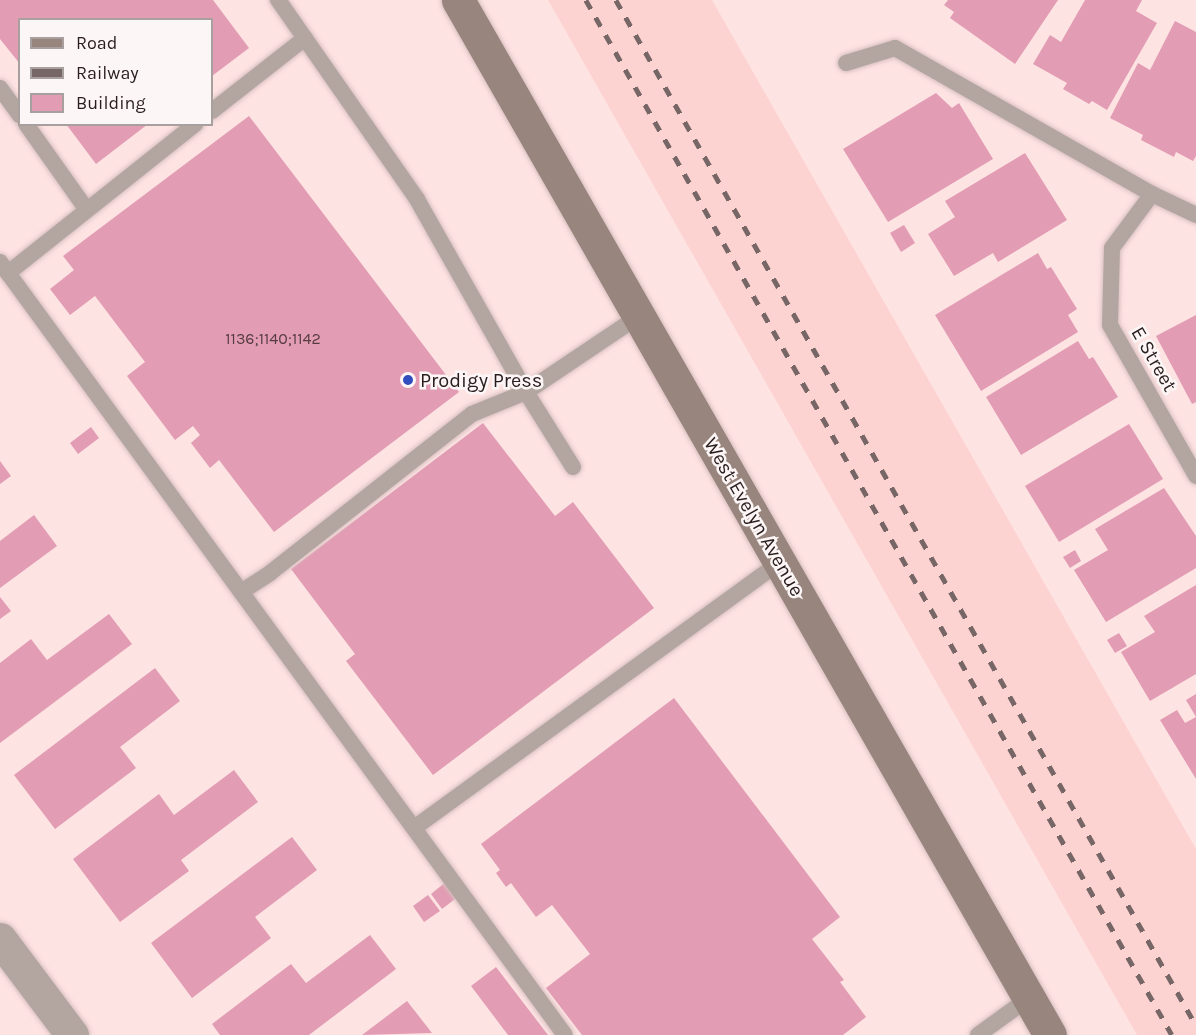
<!DOCTYPE html>
<html>
<head>
<meta charset="utf-8">
<style>
	body { margin:0 }
	#map { position:relative; width:1196px; height:1035px; overflow:hidden; background:#fee3e3; font-family:Karla,sans-serif }
	div>[style] { position:absolute }
	.built>* { inset:0; background:#fdd3d2 }
	.building>* { inset:0; background:#e29cb4 }
	.roads { filter:drop-shadow(0 0 2px #d8bfbf) drop-shadow(0 0 2px #d8bfbf) }
	.lane>* { height:16px; margin:-8px; padding:0 8px; transform-origin:8px; border-radius:8px; background:#b3a6a1 }
	.street>* { height:33px; margin:-16.5px; padding:0 16.5px; transform-origin:16.5px; border-radius:16.5px; background:#b3a6a1 }
	.secondary>* { height:33px; margin:-16.5px; padding:0 16.5px; transform-origin:16.5px; border-radius:16.5px; background:#97857e }
	.rail>* { height:4.5px; margin-top:-2.25px; transform-origin:0; background:repeating-linear-gradient(90deg,#766 0 10px,transparent 0 20px) }
	.dots>* { width:16px; height:16px; translate:-50% -50%; box-sizing:border-box; border:3px solid #fdf6f6; border-radius:50% }
	span { translate:-50% -50%; white-space:nowrap; text-align:center; line-height:1.15; -webkit-text-stroke:5px #fdf6f6; paint-order:stroke }
	.number-label { font-size:16px; color:#573d43 }
	.number-label span { -webkit-text-stroke-width:0 }
	.street-label { font-size:20px; color:#291d1d }
	.poi-label { font-size:20px; color:#291d1d }
	.left { translate:0 -50%; text-align:left }
	.legend { position:absolute; left:18px; top:18px; width:195px; height:108px; box-sizing:border-box; background:#fdf6f6; border:2px solid #a89f9f; margin:0; padding:8px 10px; list-style:none; font-size:18px; color:#291d1d }
	.legend li { display:flex; align-items:center; gap:12px; height:30px }
	.legend b { width:30px; border:2px solid #a89f9f }
</style>
</head>
<body>
<div id="map">
	<div class="built">
		<div style="clip-path:polygon(548px 0,712px 0,1196px 849px,1196px 1035px,1137px 1035px)"></div>
	</div>
	<div class="building">
		<div style="clip-path:polygon(0 0,213px 0,249px 48px,212px 76px,212px 20px,20px 20px,20px 64px,0 39px)"></div>
		<div style="clip-path:polygon(948px 0,1058px 0,1015px 64px,950px 18px,954px 12px,944px 5px)"></div>
		<div style="clip-path:polygon(1085px 0,1142px 0,1136px 11px,1157px 23px,1107px 110px,1092px 101px,1089px 104px,1063px 89px,1067px 83px,1033px 64px,1050px 35px,1061px 42px)"></div>
		<div style="clip-path:polygon(1175px 21px,1196px 32px,1196px 156px,1193px 161px,1176px 152px,1174px 157px,1141px 140px,1143px 135px,1110px 118px,1138px 63px,1150px 70px)"></div>
		<div style="clip-path:polygon(936px 93px,952px 108px,959px 103px,993px 159px,888px 222px,843px 149px)"></div>
		<div style="clip-path:polygon(249px 116px,459px 392px,274px 532px,219px 460px,210px 468px,191px 443px,200px 435px,193px 426px,175px 440px,127px 376px,145px 362px,95px 296px,70px 315px,50px 289px,74px 270px,63px 256px)"></div>
		<div style="clip-path:polygon(66px 124px,148px 124px,96px 164px)"></div>
		<div style="clip-path:polygon(1025px 153px,1067px 220px,998px 262px,993px 253px,954px 276px,928px 234px,955px 217px,945px 201px)"></div>
		<div style="clip-path:polygon(904px 225px,915px 243px,901px 252px,890px 233px)"></div>
		<div style="clip-path:polygon(1038px 253px,1047px 269px,1051px 267px,1077px 309px,1068px 315px,1078px 332px,981px 391px,935px 315px)"></div>
		<div style="clip-path:polygon(1196px 315px,1196px 402px,1192px 404px,1156px 336px)"></div>
		<div style="clip-path:polygon(1078px 341px,1089px 359px,1093px 357px,1118px 397px,1021px 455px,986px 397px)"></div>
		<div style="clip-path:polygon(483px 423px,555px 516px,573px 502px,654px 608px,433px 775px,346px 661px,355px 654px,291px 569px)"></div>
		<div style="clip-path:polygon(1129px 424px,1163px 479px,1059px 542px,1025px 486px)"></div>
		<div style="clip-path:polygon(91px 427px,99px 438px,78px 454px,70px 443px)"></div>
		<div style="clip-path:polygon(0 461px,11px 476px,0 484px)"></div>
		<div style="clip-path:polygon(1164px 488px,1196px 536px,1196px 568px,1106px 622px,1074px 570px,1108px 550px,1095px 529px)"></div>
		<div style="clip-path:polygon(34px 515px,57px 546px,0 588px,0 541px)"></div>
		<div style="clip-path:polygon(1075px 550px,1081px 561px,1070px 568px,1063px 557px)"></div>
		<div style="clip-path:polygon(1196px 585px,1196px 674px,1150px 701px,1121px 652px,1155px 632px,1144px 616px)"></div>
		<div style="clip-path:polygon(0 597px,11px 611px,0 619px)"></div>
		<div style="clip-path:polygon(109px 614px,132px 644px,0 743px,0 663px,31px 639px,47px 660px)"></div>
		<div style="clip-path:polygon(1119px 633px,1127px 646px,1115px 653px,1107px 640px)"></div>
		<div style="clip-path:polygon(155px 668px,180px 701px,120px 747px,136px 768px,55px 829px,14px 775px)"></div>
		<div style="clip-path:polygon(1196px 694px,1196px 779px,1160px 720px,1177px 710px,1185px 723px,1196px 717px,1186px 700px)"></div>
		<div style="clip-path:polygon(674px 698px,840px 917px,812px 939px,844px 980px,840px 982px,866px 1017px,843px 1035px,582px 1035px,546px 988px,590px 954px,552px 905px,536px 917px,511px 883px,506px 887px,496px 873px,500px 870px,481px 844px)"></div>
		<div style="clip-path:polygon(234px 770px,258px 802px,181px 860px,189px 871px,120px 922px,73px 859px,159px 794px,174px 815px)"></div>
		<div style="clip-path:polygon(292px 837px,317px 870px,255px 917px,271px 938px,192px 998px,151px 943px)"></div>
		<div style="clip-path:polygon(447px 881px,459px 896px,442px 909px,431px 894px)"></div>
		<div style="clip-path:polygon(428px 895px,440px 911px,424px 922px,413px 906px)"></div>
		<div style="clip-path:polygon(370px 935px,396px 969px,309px 1035px,220px 1035px,212px 1024px,291px 964px,306px 983px)"></div>
		<div style="clip-path:polygon(496px 967px,548px 1035px,508px 1035px,471px 986px)"></div>
		<div style="clip-path:polygon(407px 1001px,432px 1033px,362px 1035px)"></div>
	</div>
	<div class="roads">
		<div class="lane">
			<div style="left:846px;top:63px;width:51px;rotate:-17deg"></div>
			<div style="left:895px;top:48px;width:296px;rotate:29.6deg"></div>
			<div style="left:1152px;top:194px;width:49px;rotate:25.5deg"></div>
			<div style="left:0;top:88px;width:34px;rotate:54deg"></div>
			<div style="left:212px;top:111px;width:118px;rotate:-38.1deg"></div>
			<div style="left:26px;top:124px;width:105px;rotate:54.7deg"></div>
			<div style="left:1152px;top:194px;width:67px;rotate:126.5deg"></div>
			<div style="left:1112px;top:248px;width:77px;rotate:91.5deg"></div>
			<div style="left:1110px;top:325px;width:174px;rotate:60.3deg"></div>
			<div style="left:0;top:262px;width:957px;rotate:53.84deg"></div>
			<div style="left:8px;top:273px;width:239px;rotate:-38.5deg"></div>
			<div style="left:573px;top:467px;width:89px;rotate:-122.1deg"></div>
			<div style="left:526px;top:392px;width:136px;rotate:-33.9deg"></div>
			<div style="left:241px;top:592px;width:35px;rotate:-33deg"></div>
			<div style="left:270px;top:573px;width:257px;rotate:-38.2deg"></div>
			<div style="left:472px;top:414px;width:58px;rotate:-22.2deg"></div>
			<div style="left:526px;top:392px;width:222px;rotate:-119.5deg"></div>
			<div style="left:417px;top:199px;width:243px;rotate:-124.9deg"></div>
			<div style="left:414px;top:828px;width:452px;rotate:-36deg"></div>
			<div style="left:978px;top:1035px;width:63px;rotate:-36deg"></div>
		</div>
		<div class="street">
			<div style="left:0;top:939px;width:120px;rotate:53.1deg"></div>
		</div>
		<div class="secondary">
			<div style="left:458px;top:0;width:1192px;rotate:60.23deg"></div>
		</div>
	</div>
	<div class="rail">
		<div style="left:586px;top:0;width:1189px;rotate:60.48deg"></div>
		<div style="left:616px;top:0;width:1178px;rotate:60.5deg"></div>
	</div>
	<div class="dots">
		<div style="left:408px;top:380px;background:#304dbe"></div>
	</div>
	<div class="number-label">
		<span style="left:273px;top:339px">1136;1140;1142</span>
	</div>
	<div class="street-label">
		<span style="left:1154px;top:359px;rotate:60deg">E Street</span>
		<span style="left:754px;top:517px;rotate:60deg">West Evelyn Avenue</span>
	</div>
	<div class="poi-label">
		<span class="left" style="left:420px;top:380px">Prodigy Press</span>
	</div>
	<ul class="legend">
	<li><b style="height:8px;background:#97857e"></b>Road</li>
	<li><b style="height:8px;background:#766"></b>Railway</li>
	<li><b style="height:16px;background:#e29cb4"></b>Building</li>
	</ul>
</div>
</body>
</html>
